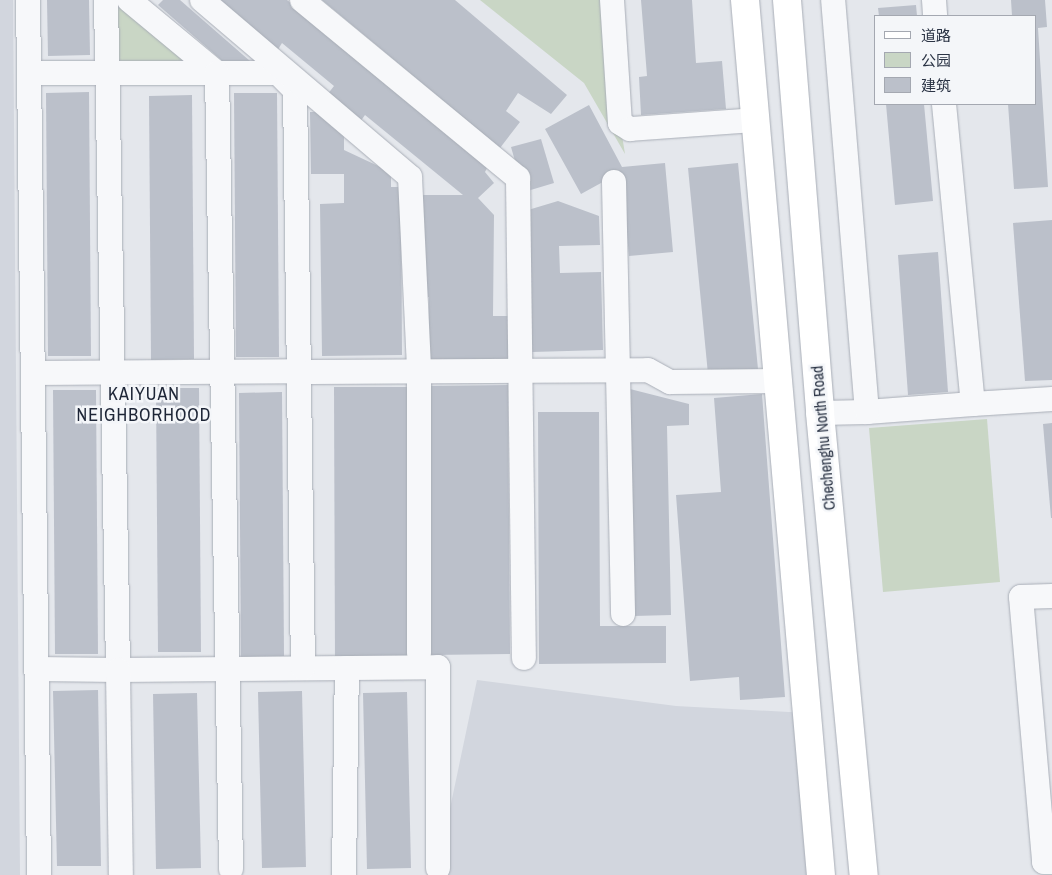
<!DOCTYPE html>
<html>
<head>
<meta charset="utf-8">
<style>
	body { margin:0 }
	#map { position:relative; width:1052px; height:875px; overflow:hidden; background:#e4e7ec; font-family:"Archivo Narrow","Noto Sans SC",sans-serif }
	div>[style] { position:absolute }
	.built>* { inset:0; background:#d2d6de }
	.green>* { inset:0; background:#c9d6c5 }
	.building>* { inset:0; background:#bbc0ca }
	.roads { filter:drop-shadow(0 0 1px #a9aeb7) drop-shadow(0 0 1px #a9aeb7) }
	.minor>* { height:24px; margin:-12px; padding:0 12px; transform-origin:12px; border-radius:12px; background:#f7f8fa }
	.major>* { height:28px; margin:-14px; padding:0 14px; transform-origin:14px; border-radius:14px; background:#fff }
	span { translate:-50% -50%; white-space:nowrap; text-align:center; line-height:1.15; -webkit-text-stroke:5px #f4f6f9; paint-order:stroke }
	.street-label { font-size:16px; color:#2b3445 }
	.neighbourhood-label { font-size:18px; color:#1d2536; letter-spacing:1px }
	.legend { position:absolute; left:874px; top:15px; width:162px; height:90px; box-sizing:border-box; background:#f4f6f9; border:1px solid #a4a8b1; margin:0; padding:6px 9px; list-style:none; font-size:15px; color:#2b3445 }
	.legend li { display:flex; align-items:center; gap:10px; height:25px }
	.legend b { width:25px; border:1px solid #a4a8b1 }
</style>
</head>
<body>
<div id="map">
	<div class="built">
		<div style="clip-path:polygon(0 0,13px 0,20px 875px,0 875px)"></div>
		<div style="clip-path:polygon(477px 680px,676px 706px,807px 713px,821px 875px,436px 875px)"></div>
	</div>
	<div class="green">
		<div style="clip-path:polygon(106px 0,129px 0,217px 73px,107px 74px)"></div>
		<div style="clip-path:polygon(480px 0,612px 0,620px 123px,625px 154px,584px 83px)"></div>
		<div style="clip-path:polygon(987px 419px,1000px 582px,883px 592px,869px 428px)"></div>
	</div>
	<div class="building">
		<div style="clip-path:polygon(47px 0,89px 0,90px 55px,48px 56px)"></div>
		<div style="clip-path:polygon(163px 0,180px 0,258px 68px,227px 65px,158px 5px)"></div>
		<div style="clip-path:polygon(215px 0,287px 0,487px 168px,485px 172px,494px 183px,478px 198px,494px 215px,493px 316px,515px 316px,515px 360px,429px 360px,429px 297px,422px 297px,422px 195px,463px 195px,365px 115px,360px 122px,327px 95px,334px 86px,282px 43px,277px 51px)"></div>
		<div style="clip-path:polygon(322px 0,455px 0,567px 95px,551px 114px,518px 93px,506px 111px,520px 122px,500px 148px)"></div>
		<div style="clip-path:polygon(641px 0,692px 0,696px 63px,722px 61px,726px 109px,641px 115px,639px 77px,647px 76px)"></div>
		<div style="clip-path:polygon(1011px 0,1045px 0,1047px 27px,1038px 28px,1048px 187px,1014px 189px,1008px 104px,1036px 104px,1036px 16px,1012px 16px)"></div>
		<div style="clip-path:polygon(916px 5px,917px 16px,879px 16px,878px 8px)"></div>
		<div style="clip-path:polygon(89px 92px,91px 356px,48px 356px,46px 93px)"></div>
		<div style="clip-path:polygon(234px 93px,277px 93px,279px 357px,236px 357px)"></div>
		<div style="clip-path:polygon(192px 95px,194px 359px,151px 360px,149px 96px)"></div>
		<div style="clip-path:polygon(886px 104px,924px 104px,933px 201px,895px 205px)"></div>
		<div style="clip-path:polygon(589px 105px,622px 167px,665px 163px,673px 252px,629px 256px,621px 172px,581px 194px,545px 129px)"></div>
		<div style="clip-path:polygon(310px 112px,329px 112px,344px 123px,344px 150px,391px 172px,391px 187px,401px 187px,402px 355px,322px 356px,320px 204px,344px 203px,344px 174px,311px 174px)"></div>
		<div style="clip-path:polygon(541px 139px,554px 183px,524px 192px,511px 147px)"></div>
		<div style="clip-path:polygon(738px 163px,758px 369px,708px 374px,688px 168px)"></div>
		<div style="clip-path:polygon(558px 201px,599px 216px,600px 245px,559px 246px,560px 273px,601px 272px,603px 350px,532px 352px,528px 210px)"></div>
		<div style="clip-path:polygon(1052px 220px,1052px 380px,1025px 381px,1013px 223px)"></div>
		<div style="clip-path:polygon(938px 252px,948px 392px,908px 395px,898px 255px)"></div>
		<div style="clip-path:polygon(508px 385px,510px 654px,431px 655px,429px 386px)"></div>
		<div style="clip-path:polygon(334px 387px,407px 387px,408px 661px,335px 661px)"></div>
		<div style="clip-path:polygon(156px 388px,199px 388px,201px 652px,158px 652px)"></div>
		<div style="clip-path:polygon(630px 389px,689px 404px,689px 425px,667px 426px,671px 615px,634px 616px)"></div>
		<div style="clip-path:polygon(53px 390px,96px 390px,98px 654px,55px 654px)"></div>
		<div style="clip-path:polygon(282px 392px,284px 656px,241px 657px,239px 393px)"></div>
		<div style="clip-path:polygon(762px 394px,785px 697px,740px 700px,739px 677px,690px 681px,676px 495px,721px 492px,714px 398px)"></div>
		<div style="clip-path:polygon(538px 412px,599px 412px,600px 626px,666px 626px,666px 663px,539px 664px)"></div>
		<div style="clip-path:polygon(1052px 423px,1052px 518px,1051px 518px,1043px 424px)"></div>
		<div style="clip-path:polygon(98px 690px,101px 866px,57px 866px,53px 691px)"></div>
		<div style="clip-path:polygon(302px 691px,306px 867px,262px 868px,258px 692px)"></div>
		<div style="clip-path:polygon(407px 692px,411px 868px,367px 869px,363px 693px)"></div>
		<div style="clip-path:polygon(197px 693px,201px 868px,156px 869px,153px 694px)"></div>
	</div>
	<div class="roads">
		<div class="minor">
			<div style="left:28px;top:0;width:73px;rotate:89.2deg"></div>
			<div style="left:106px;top:0;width:670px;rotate:88.97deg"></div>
			<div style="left:118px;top:670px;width:320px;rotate:-0.5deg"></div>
			<div style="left:438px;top:667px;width:201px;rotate:90deg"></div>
			<div style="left:129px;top:0;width:114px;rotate:39.7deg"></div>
			<div style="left:217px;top:73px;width:61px"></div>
			<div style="left:278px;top:73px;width:24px;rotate:45deg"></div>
			<div style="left:295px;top:90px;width:578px;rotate:89.21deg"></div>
			<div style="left:202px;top:0;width:273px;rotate:40.4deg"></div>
			<div style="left:410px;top:177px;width:194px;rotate:87.3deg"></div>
			<div style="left:419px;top:371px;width:282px;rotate:90deg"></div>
			<div style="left:302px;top:0;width:280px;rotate:39.5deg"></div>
			<div style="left:518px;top:178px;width:480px;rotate:89.3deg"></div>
			<div style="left:612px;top:0;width:123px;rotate:86.3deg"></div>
			<div style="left:620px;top:123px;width:12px;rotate:31deg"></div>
			<div style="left:630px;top:129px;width:126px;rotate:-4.1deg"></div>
			<div style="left:934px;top:0;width:16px;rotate:86deg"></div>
			<div style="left:944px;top:104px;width:301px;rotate:84.5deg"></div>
			<div style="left:973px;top:404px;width:79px;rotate:-3.6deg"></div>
			<div style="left:614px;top:182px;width:432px;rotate:88.8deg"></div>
			<div style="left:310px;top:372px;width:338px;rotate:-0.3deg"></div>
			<div style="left:648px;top:370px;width:25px;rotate:29deg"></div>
			<div style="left:670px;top:382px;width:108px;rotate:-0.5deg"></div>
			<div style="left:33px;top:373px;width:266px;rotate:-0.4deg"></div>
			<div style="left:867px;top:412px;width:106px;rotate:-4.3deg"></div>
			<div style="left:820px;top:413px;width:47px;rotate:-1.2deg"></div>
			<div style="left:867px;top:412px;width:413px;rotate:-94.7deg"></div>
			<div style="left:1052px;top:596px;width:31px;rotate:178deg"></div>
			<div style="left:1021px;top:597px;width:266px;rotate:85deg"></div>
			<div style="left:1044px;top:862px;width:8px"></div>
			<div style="left:37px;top:669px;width:81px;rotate:0.7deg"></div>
			<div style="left:118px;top:670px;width:204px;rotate:89.2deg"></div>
			<div style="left:39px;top:875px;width:802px;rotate:-90.71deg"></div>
			<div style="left:29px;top:73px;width:188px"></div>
			<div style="left:217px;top:73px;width:796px;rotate:88.99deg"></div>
			<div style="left:344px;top:875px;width:207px;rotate:-89.2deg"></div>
		</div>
		<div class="major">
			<div style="left:745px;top:0;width:878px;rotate:85.04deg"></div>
			<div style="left:787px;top:0;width:414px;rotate:85.4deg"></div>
			<div style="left:820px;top:413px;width:464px;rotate:84.6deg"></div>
		</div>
	</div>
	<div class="street-label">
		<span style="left:823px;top:438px;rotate:-95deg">Chechenghu North Road</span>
	</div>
	<div class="neighbourhood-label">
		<span style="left:144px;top:405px">KAIYUAN<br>NEIGHBORHOOD</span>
	</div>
	<ul class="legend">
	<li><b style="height:6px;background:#fff"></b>道路</li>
	<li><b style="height:14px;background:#c9d6c5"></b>公园</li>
	<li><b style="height:14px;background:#bbc0ca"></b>建筑</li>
	</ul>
</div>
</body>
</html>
